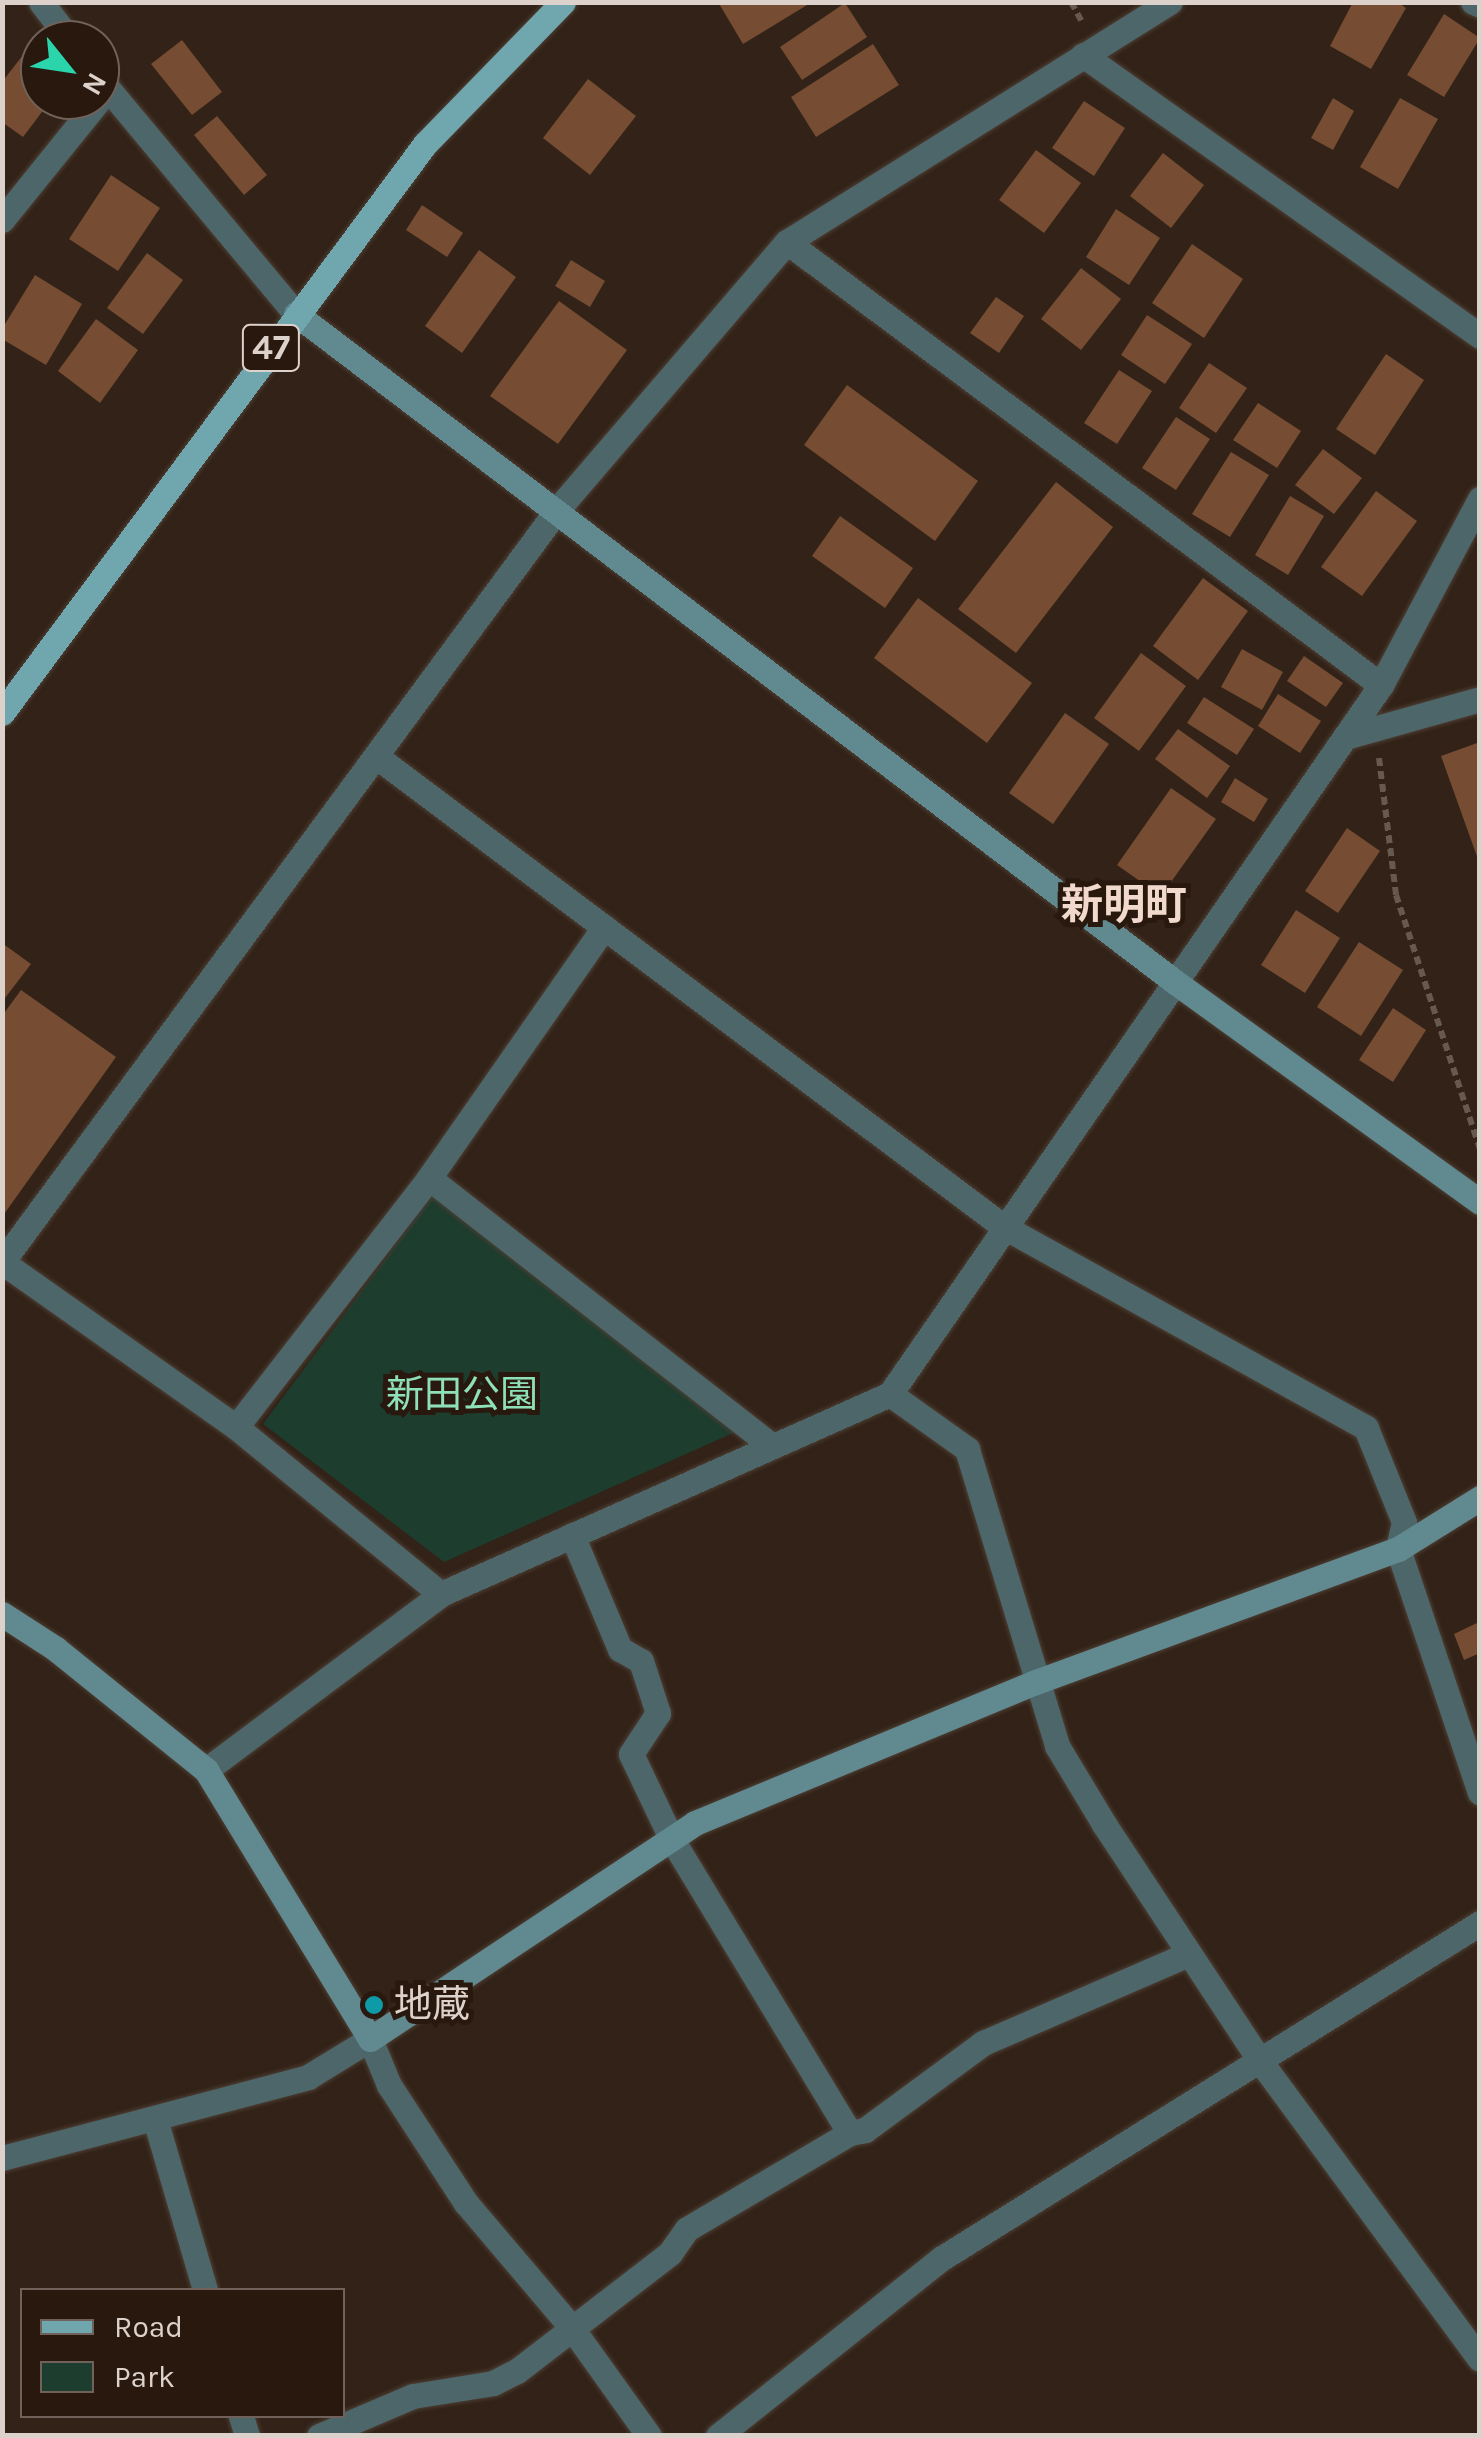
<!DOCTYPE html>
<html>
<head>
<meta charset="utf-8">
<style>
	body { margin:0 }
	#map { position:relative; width:1482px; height:2438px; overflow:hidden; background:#322217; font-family:Karla,"Noto Sans JP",sans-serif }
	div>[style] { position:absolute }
	.green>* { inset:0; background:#1d3d2e }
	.building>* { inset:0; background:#764d32 }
	.path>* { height:6px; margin-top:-3px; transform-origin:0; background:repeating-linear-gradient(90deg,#67594f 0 8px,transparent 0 13px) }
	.roads { filter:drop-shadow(0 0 2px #4d3e34) drop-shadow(0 0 2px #4d3e34) }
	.street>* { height:25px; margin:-12.5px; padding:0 12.5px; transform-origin:12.5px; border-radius:12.5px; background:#4d666a }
	.secondary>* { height:25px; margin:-12.5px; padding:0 12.5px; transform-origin:12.5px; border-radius:12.5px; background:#618a90 }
	.primary>* { height:25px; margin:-12.5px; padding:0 12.5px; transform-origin:12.5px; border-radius:12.5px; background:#70a6ae }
	.dots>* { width:28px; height:28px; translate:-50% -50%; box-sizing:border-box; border:5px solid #28180e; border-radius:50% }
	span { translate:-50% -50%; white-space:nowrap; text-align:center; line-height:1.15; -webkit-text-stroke:10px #28180e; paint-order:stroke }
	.shield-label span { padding:2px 8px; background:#28180e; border:2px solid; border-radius:8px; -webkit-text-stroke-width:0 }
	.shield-label { font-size:35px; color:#ddd2cb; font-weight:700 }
	.park-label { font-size:38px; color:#8ee0b8 }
	.poi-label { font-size:38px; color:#ddd2cb }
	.left { translate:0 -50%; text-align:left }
	.quarter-label { font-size:42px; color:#f1dacd; font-weight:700 }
	.frame { position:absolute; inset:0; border:5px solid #ddd2cb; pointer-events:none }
	.legend { position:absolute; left:20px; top:2288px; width:325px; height:130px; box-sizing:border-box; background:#28180e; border:2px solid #70625a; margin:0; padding:12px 18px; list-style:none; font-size:30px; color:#ddd2cb }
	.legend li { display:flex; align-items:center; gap:20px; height:50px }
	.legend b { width:50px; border:2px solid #70625a }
	.north { position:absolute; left:20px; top:20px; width:100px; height:100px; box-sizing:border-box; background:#28180e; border:2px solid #70625a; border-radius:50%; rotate:120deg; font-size:28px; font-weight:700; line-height:40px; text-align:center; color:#ddd2cb }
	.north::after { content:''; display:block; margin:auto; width:35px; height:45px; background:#2ad5ac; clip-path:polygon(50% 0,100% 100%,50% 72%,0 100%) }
</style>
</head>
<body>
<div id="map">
	<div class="green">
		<div style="clip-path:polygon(434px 1193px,742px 1429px,444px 1562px,263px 1424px)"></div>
	</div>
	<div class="building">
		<div style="clip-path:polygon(718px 2px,812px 2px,743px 44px)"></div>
		<div style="clip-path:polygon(1353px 2px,1397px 2px,1406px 8px,1371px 69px,1330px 46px)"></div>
		<div style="clip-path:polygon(845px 3px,867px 37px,802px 80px,780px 47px)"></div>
		<div style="clip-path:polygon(1444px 14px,1480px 38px,1444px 97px,1407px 75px)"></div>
		<div style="clip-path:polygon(182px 40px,222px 92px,192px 115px,151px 64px)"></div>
		<div style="clip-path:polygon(873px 44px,899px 85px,816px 137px,791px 97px)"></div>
		<div style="clip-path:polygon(23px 55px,40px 67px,40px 100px,51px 100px,23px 137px,2px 122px,2px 82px)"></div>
		<div style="clip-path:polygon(588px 79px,636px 116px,590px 175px,543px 138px)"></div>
		<div style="clip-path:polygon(1333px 98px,1354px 111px,1333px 150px,1311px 138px)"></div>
		<div style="clip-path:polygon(1400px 98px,1438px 119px,1398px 189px,1360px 167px)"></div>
		<div style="clip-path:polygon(1084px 101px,1125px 128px,1094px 176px,1052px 148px)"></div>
		<div style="clip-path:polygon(217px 116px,267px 175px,244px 195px,194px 135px)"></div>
		<div style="clip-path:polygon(1036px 150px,1081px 183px,1044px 233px,999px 200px)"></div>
		<div style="clip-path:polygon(1163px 153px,1204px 185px,1171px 228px,1130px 196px)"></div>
		<div style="clip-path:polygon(111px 175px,160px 208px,118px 271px,69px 239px)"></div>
		<div style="clip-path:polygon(422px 205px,463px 233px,447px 257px,406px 230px)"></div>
		<div style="clip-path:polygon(1116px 209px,1160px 238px,1129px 285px,1086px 257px)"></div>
		<div style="clip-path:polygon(1192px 244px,1243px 279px,1204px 338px,1152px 303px)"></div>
		<div style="clip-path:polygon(479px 250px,516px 277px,462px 353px,425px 326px)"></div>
		<div style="clip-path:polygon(147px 253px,183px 280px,143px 334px,107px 308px)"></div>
		<div style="clip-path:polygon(571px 260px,605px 281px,590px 307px,555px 286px)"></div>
		<div style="clip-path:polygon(1081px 268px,1121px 299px,1081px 350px,1041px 319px)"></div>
		<div style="clip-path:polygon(35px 275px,82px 304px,46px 365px,2px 339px,2px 329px)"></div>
		<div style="clip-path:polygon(996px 297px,1024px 316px,999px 353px,970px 333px)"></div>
		<div style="clip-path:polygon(559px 301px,627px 350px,558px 444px,490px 396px)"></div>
		<div style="clip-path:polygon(1147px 315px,1192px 344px,1165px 384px,1121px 355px)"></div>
		<div style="clip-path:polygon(96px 319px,138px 350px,100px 403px,58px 371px)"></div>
		<div style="clip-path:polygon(1386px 354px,1424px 380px,1375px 455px,1336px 429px)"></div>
		<div style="clip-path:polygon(1209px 363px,1247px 388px,1216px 433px,1179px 408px)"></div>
		<div style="clip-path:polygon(1119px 370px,1152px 391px,1117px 444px,1084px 423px)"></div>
		<div style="clip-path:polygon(847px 385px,978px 481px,935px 541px,804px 445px)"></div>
		<div style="clip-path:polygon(1258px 403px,1301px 431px,1277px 468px,1233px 440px)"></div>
		<div style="clip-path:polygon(1176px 417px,1210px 439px,1176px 490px,1142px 468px)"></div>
		<div style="clip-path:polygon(1323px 449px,1362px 478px,1334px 514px,1295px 485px)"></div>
		<div style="clip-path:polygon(1231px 452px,1269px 475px,1230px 537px,1192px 514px)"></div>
		<div style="clip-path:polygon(1056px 482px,1113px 527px,1016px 653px,958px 609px)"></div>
		<div style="clip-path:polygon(1376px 491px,1417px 521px,1362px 596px,1321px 567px)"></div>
		<div style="clip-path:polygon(1290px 496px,1324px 516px,1288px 575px,1255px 555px)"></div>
		<div style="clip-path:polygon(840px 516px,913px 568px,885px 608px,812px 556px)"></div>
		<div style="clip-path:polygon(1203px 578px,1248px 611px,1198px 680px,1153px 646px)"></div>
		<div style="clip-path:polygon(918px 598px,1032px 683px,987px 743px,874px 658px)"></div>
		<div style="clip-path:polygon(1242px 649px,1283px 672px,1262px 710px,1221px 687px)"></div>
		<div style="clip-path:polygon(1141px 653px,1186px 686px,1139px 751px,1094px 718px)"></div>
		<div style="clip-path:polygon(1304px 656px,1343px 683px,1326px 707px,1287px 681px)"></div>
		<div style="clip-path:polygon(1278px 694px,1321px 721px,1300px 753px,1258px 726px)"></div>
		<div style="clip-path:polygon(1204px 697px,1254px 729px,1237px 755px,1187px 723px)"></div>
		<div style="clip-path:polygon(1065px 713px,1109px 744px,1053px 824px,1009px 793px)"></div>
		<div style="clip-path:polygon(1178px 729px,1230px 766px,1207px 798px,1155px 759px)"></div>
		<div style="clip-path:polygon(1480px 742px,1480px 862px,1479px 862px,1441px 756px)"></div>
		<div style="clip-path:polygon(1235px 778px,1268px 799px,1254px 822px,1221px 802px)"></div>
		<div style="clip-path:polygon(1171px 788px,1216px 819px,1161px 896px,1117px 865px)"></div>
		<div style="clip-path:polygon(1347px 828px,1380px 851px,1338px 913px,1305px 891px)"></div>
		<div style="clip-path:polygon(1296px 910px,1340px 938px,1305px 993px,1261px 965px)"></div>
		<div style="clip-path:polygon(1359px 942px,1403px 970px,1361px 1036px,1317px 1007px)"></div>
		<div style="clip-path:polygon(2px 943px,31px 964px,2px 1002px)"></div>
		<div style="clip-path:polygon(21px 990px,116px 1057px,2px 1217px,2px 1016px)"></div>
		<div style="clip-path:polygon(1393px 1008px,1426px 1030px,1393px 1082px,1359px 1060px)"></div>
		<div style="clip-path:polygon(1477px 1623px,1480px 1653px,1464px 1660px,1454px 1634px)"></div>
	</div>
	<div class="path">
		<div style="left:1071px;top:2px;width:25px;rotate:61deg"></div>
		<div style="left:1379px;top:758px;width:138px;rotate:82.9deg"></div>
		<div style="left:1396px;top:895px;width:268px;rotate:71.7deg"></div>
	</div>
	<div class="roads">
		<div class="street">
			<div style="left:41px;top:2px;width:48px;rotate:52.7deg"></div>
			<div style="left:1473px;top:2px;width:8px;rotate:23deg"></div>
			<div style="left:1083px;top:55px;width:486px;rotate:35.3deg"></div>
			<div style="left:100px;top:79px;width:306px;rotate:50.2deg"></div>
			<div style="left:2px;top:220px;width:154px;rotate:-51.1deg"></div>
			<div style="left:787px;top:242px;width:741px;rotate:36.72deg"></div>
			<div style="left:1345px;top:737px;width:140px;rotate:-15.7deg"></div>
			<div style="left:377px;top:757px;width:784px;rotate:36.86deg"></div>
			<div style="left:1004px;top:1227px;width:414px;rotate:29deg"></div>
			<div style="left:1366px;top:1428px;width:101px;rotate:68deg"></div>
			<div style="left:1404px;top:1522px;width:28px;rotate:103deg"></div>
			<div style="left:1398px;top:1549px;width:257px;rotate:71.4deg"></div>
			<div style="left:429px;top:1178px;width:434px;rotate:38deg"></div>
			<div style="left:2px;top:1262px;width:935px;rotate:-53.57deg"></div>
			<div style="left:557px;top:510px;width:353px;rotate:-49.4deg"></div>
			<div style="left:787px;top:242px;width:452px;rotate:-32.1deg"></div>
			<div style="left:2px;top:1262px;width:286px;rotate:35.2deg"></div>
			<div style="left:236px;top:1427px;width:264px;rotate:39.2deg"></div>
			<div style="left:890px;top:1394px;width:95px;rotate:35.5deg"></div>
			<div style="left:967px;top:1449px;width:310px;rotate:73.1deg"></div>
			<div style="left:1057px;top:1746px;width:91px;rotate:58.9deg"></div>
			<div style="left:1104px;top:1824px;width:284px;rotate:56.6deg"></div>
			<div style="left:1260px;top:2061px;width:370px;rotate:53.6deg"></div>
			<div style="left:236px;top:1427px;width:315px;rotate:-52.2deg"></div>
			<div style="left:429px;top:1178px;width:306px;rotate:-55.1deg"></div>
			<div style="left:572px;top:1535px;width:124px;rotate:67.2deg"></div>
			<div style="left:620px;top:1649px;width:24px;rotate:30deg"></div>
			<div style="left:641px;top:1661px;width:55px;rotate:71.9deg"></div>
			<div style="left:658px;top:1713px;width:49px;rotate:123.4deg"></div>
			<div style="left:631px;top:1754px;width:93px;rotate:64.5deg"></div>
			<div style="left:671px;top:1838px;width:345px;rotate:58.8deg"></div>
			<div style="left:206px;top:1770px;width:294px;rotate:-36.8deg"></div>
			<div style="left:441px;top:1594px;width:492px;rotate:-24deg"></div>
			<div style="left:890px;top:1394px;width:862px;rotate:-55.3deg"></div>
			<div style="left:1381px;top:685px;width:211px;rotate:-62deg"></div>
			<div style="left:155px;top:2119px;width:178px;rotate:73.7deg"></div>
			<div style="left:2px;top:2158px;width:317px;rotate:-14.8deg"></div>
			<div style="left:308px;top:2077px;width:73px;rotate:-31.5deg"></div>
			<div style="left:370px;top:2039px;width:50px;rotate:67.6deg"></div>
			<div style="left:389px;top:2085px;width:141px;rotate:56.9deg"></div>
			<div style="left:466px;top:2203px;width:162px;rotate:49.7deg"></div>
			<div style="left:571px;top:2327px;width:134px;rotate:54.4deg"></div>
			<div style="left:241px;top:2416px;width:21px;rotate:73deg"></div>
			<div style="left:319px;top:2436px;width:102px;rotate:-23.1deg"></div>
			<div style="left:413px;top:2396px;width:81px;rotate:-9.2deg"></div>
			<div style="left:493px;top:2383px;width:27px;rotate:-27deg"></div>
			<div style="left:517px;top:2371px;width:193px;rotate:-37.6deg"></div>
			<div style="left:670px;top:2253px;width:29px;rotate:-55deg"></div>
			<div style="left:687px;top:2229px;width:189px;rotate:-30.5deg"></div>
			<div style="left:850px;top:2133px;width:15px;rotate:-11deg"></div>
			<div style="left:865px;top:2130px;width:147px;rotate:-36.4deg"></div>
			<div style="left:983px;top:2043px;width:224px;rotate:-23.4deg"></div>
			<div style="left:718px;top:2436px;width:286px;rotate:-38.5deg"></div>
			<div style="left:942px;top:2258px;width:634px;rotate:-31.91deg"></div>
		</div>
		<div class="secondary">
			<div style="left:296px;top:314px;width:1104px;rotate:37.23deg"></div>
			<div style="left:1175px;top:982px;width:376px;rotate:35.8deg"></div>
			<div style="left:2px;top:1614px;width:64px;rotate:32.9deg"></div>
			<div style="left:56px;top:1649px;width:193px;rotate:38.9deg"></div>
			<div style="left:206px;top:1770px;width:315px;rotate:58.6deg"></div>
			<div style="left:370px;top:2039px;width:390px;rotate:-33.6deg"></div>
			<div style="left:695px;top:1823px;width:369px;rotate:-22.5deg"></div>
			<div style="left:1036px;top:1682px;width:386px;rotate:-20.2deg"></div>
			<div style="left:1398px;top:1549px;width:97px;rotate:-31.9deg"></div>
		</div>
		<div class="primary">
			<div style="left:2px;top:713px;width:709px;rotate:-53.37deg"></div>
			<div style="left:425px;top:144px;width:198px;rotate:-45.8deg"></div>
		</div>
	</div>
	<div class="dots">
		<div style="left:374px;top:2005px;background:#0f9aa8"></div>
	</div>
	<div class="shield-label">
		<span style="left:271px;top:348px">47</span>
	</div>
	<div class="park-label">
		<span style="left:462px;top:1395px">新田公園</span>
	</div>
	<div class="poi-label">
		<span class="left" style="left:394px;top:2005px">地蔵</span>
	</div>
	<div class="quarter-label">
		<span style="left:1124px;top:905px">新明町</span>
	</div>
	<div class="frame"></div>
	<ul class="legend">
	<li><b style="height:12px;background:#70a6ae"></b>Road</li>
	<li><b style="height:28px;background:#1d3d2e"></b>Park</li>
	</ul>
	<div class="north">N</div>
</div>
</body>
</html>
